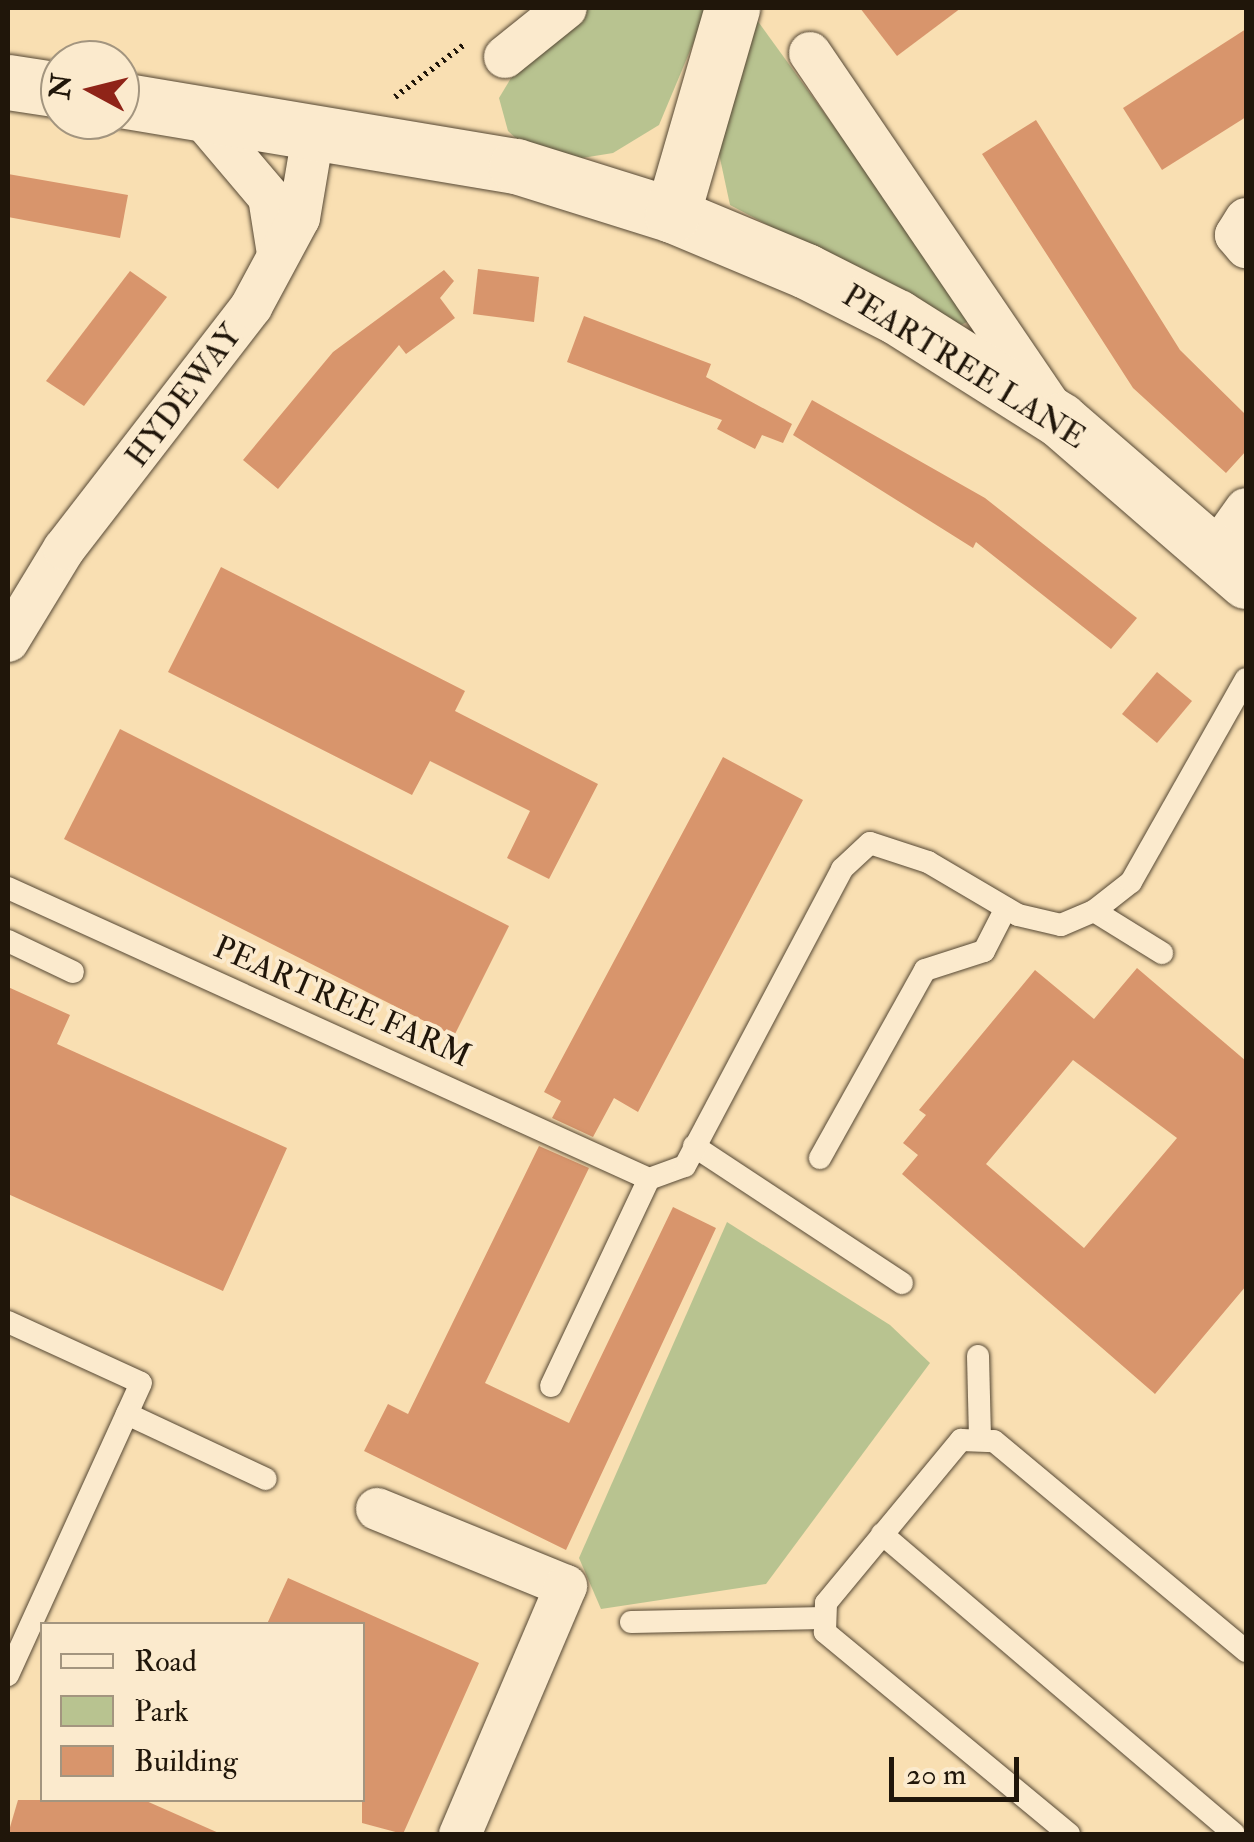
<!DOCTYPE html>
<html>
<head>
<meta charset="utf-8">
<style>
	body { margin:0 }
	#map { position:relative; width:1254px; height:1842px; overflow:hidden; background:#f9dfb2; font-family:"IM FELL Double Pica",serif }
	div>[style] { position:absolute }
	.green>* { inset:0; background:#b8c390 }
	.building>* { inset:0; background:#d8956c }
	.path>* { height:6px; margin-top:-3px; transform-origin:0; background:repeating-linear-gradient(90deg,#20160a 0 2.5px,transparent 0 7.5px) }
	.roads { filter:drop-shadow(0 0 2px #564834) drop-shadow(0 0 2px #564834) }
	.service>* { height:22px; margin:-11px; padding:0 11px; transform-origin:11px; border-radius:11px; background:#fbeacd }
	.minor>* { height:42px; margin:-21px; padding:0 21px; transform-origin:21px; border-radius:21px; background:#fbeacd }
	.tertiary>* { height:55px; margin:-27.5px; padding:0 27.5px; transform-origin:27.5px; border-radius:27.5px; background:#fbeacd }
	span { translate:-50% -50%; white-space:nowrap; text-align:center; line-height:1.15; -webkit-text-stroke:8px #fbeacd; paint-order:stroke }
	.street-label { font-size:32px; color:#20160a }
	.frame { position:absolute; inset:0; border:10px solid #20160a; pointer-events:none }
	.legend { position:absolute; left:40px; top:1622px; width:325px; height:180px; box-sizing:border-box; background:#fbeacd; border:2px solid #a3957f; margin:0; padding:12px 18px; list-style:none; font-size:30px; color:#20160a }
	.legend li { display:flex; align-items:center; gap:20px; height:50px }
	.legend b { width:50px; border:2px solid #a3957f }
	.north { position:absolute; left:40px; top:40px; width:100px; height:100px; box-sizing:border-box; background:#fbeacd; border:2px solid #a3957f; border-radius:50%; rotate:277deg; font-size:28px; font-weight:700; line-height:40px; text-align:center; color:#20160a }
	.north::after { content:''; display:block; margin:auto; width:35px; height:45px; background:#8f2418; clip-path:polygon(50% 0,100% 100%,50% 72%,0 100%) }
	.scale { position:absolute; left:889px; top:1757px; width:130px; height:45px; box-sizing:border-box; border:5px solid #20160a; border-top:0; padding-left:12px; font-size:30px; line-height:35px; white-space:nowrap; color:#20160a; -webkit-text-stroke:8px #fbeacd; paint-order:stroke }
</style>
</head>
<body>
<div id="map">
	<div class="green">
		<div style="clip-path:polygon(588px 8px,708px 8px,659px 125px,613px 153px,582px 158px,520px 142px,508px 131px,499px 98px,523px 58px)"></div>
		<div style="clip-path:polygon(754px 16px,967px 310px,967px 322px,959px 326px,730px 205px,718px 149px)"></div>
		<div style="clip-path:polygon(727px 1222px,890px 1325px,930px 1363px,766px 1584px,601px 1609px,579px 1558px)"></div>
	</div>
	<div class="building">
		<div style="clip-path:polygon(860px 8px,961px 8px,897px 56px)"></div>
		<div style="clip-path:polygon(1246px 29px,1246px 117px,1162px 170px,1123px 108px)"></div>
		<div style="clip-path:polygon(1036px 120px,1180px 350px,1246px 415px,1246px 451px,1226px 473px,1133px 388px,982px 154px)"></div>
		<div style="clip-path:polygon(8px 174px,128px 195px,120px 238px,8px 217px)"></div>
		<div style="clip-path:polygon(478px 269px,539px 277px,534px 322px,473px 314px)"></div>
		<div style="clip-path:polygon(444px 270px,454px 281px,440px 298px,455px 318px,406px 354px,399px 345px,278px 489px,243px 460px,333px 352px)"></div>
		<div style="clip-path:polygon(130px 271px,167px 297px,84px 406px,46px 381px)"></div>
		<div style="clip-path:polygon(584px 316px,711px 364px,706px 377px,792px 424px,783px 443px,762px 435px,755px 449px,717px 429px,722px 420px,567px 362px)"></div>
		<div style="clip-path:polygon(812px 400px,985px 498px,1137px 618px,1111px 649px,976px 542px,973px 548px,793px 435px)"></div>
		<div style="clip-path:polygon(221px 567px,465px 691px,455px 711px,598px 784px,549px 879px,507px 858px,530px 811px,430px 761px,412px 795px,168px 672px)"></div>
		<div style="clip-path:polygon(1157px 672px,1192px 701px,1157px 743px,1122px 714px)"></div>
		<div style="clip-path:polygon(120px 729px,509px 926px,454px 1036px,64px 839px)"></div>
		<div style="clip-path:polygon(723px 757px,803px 800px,638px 1112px,614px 1098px,593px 1137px,552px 1118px,561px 1101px,544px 1092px)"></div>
		<div style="clip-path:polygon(evenodd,1137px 968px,1246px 1061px,1246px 1286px,1155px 1394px,902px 1174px,918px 1155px,903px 1143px,926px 1115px,919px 1110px,1035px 970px,1094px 1019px,1137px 968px,1073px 1060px,1177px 1138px,1084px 1248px,986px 1164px,1073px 1060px)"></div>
		<div style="clip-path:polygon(8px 987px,70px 1015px,57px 1044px,287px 1148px,223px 1291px,8px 1194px)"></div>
		<div style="clip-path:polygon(539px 1146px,589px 1168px,485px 1383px,569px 1423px,673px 1207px,716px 1228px,566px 1550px,364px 1451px,388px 1404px,408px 1414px)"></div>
		<div style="clip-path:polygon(288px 1578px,479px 1663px,403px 1834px,362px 1823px,362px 1624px,267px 1624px)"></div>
		<div style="clip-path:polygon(18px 1800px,144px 1800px,221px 1834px,8px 1834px)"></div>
	</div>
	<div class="path">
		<div style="left:395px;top:97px;width:88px;rotate:-37.1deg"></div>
	</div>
	<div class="roads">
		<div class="service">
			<div style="left:8px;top:888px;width:704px;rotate:24.42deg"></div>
			<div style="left:1094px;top:911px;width:80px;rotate:31.7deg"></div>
			<div style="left:8px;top:941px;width:72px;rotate:25.5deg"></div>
			<div style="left:694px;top:1146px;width:249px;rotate:33.4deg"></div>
			<div style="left:820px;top:1158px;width:215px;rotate:-60.8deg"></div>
			<div style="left:925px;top:970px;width:62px;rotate:-17.9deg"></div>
			<div style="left:984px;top:951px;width:48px;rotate:-62.9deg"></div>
			<div style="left:8px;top:1322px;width:146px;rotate:24.6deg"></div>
			<div style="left:141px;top:1383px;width:321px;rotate:114.5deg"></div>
			<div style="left:978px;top:1356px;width:84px;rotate:88.6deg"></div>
			<div style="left:551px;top:1386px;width:229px;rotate:-64.7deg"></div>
			<div style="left:649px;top:1179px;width:38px;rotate:-20deg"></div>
			<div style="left:685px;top:1166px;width:336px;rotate:-62.1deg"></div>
			<div style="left:842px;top:869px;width:38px;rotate:-43deg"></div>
			<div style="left:870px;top:843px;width:61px;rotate:18.1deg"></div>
			<div style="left:928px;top:862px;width:104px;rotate:30.5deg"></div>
			<div style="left:1018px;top:915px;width:44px;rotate:13.1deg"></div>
			<div style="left:1061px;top:925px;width:36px;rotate:-23deg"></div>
			<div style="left:1094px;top:911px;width:47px;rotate:-38.1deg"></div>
			<div style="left:1131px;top:882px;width:233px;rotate:-60.5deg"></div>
			<div style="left:127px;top:1414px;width:153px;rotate:25.1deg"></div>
			<div style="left:882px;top:1534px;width:462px;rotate:40.4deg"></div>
			<div style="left:631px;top:1622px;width:194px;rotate:-1.2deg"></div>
			<div style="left:1069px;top:1834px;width:317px;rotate:-140.4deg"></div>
			<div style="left:825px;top:1632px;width:29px;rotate:-88deg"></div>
			<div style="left:826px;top:1603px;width:212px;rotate:-50.4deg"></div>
			<div style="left:961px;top:1440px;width:33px;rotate:2deg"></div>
			<div style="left:994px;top:1441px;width:328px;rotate:39.8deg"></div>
		</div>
		<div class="minor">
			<div style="left:810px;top:53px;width:434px;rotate:55.8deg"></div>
			<div style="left:505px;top:57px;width:78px;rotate:-38.8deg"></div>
			<div style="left:196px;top:111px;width:113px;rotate:49.7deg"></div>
			<div style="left:269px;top:197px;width:58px;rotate:81deg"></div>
			<div style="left:1246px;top:219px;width:19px;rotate:122deg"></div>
			<div style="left:1236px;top:235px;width:16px;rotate:50deg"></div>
			<div style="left:1214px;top:554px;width:55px;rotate:-54.6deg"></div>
			<div style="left:8px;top:641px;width:108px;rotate:-58.7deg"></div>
			<div style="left:64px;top:549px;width:306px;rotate:-52.3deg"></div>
			<div style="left:251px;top:307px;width:101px;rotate:-61.7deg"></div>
			<div style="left:299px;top:218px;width:90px;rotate:-80.4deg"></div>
			<div style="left:377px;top:1509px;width:204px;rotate:22.2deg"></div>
			<div style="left:566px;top:1586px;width:270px;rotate:113.1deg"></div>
		</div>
		<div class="tertiary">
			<div style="left:8px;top:82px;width:53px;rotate:8.7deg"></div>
			<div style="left:120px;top:100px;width:401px;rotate:9.5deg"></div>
			<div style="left:516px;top:166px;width:164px;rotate:17.4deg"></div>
			<div style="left:672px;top:215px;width:145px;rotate:22.7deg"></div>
			<div style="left:806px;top:271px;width:102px;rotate:26.8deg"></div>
			<div style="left:897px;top:317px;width:193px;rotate:32.3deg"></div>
			<div style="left:1060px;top:420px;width:246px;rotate:40.9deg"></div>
			<div style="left:672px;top:215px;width:216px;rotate:-73.8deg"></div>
		</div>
	</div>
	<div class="street-label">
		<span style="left:964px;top:367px;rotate:32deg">PEARTREE LANE</span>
		<span style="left:184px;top:396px;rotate:-53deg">HYDEWAY</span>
		<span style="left:342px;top:1002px;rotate:24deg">PEARTREE FARM</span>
	</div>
	<div class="frame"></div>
	<ul class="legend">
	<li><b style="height:12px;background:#fbeacd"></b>Road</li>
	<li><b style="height:28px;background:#b8c390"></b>Park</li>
	<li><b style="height:28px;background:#d8956c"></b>Building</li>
	</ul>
	<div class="north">N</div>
	<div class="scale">20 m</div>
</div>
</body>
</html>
